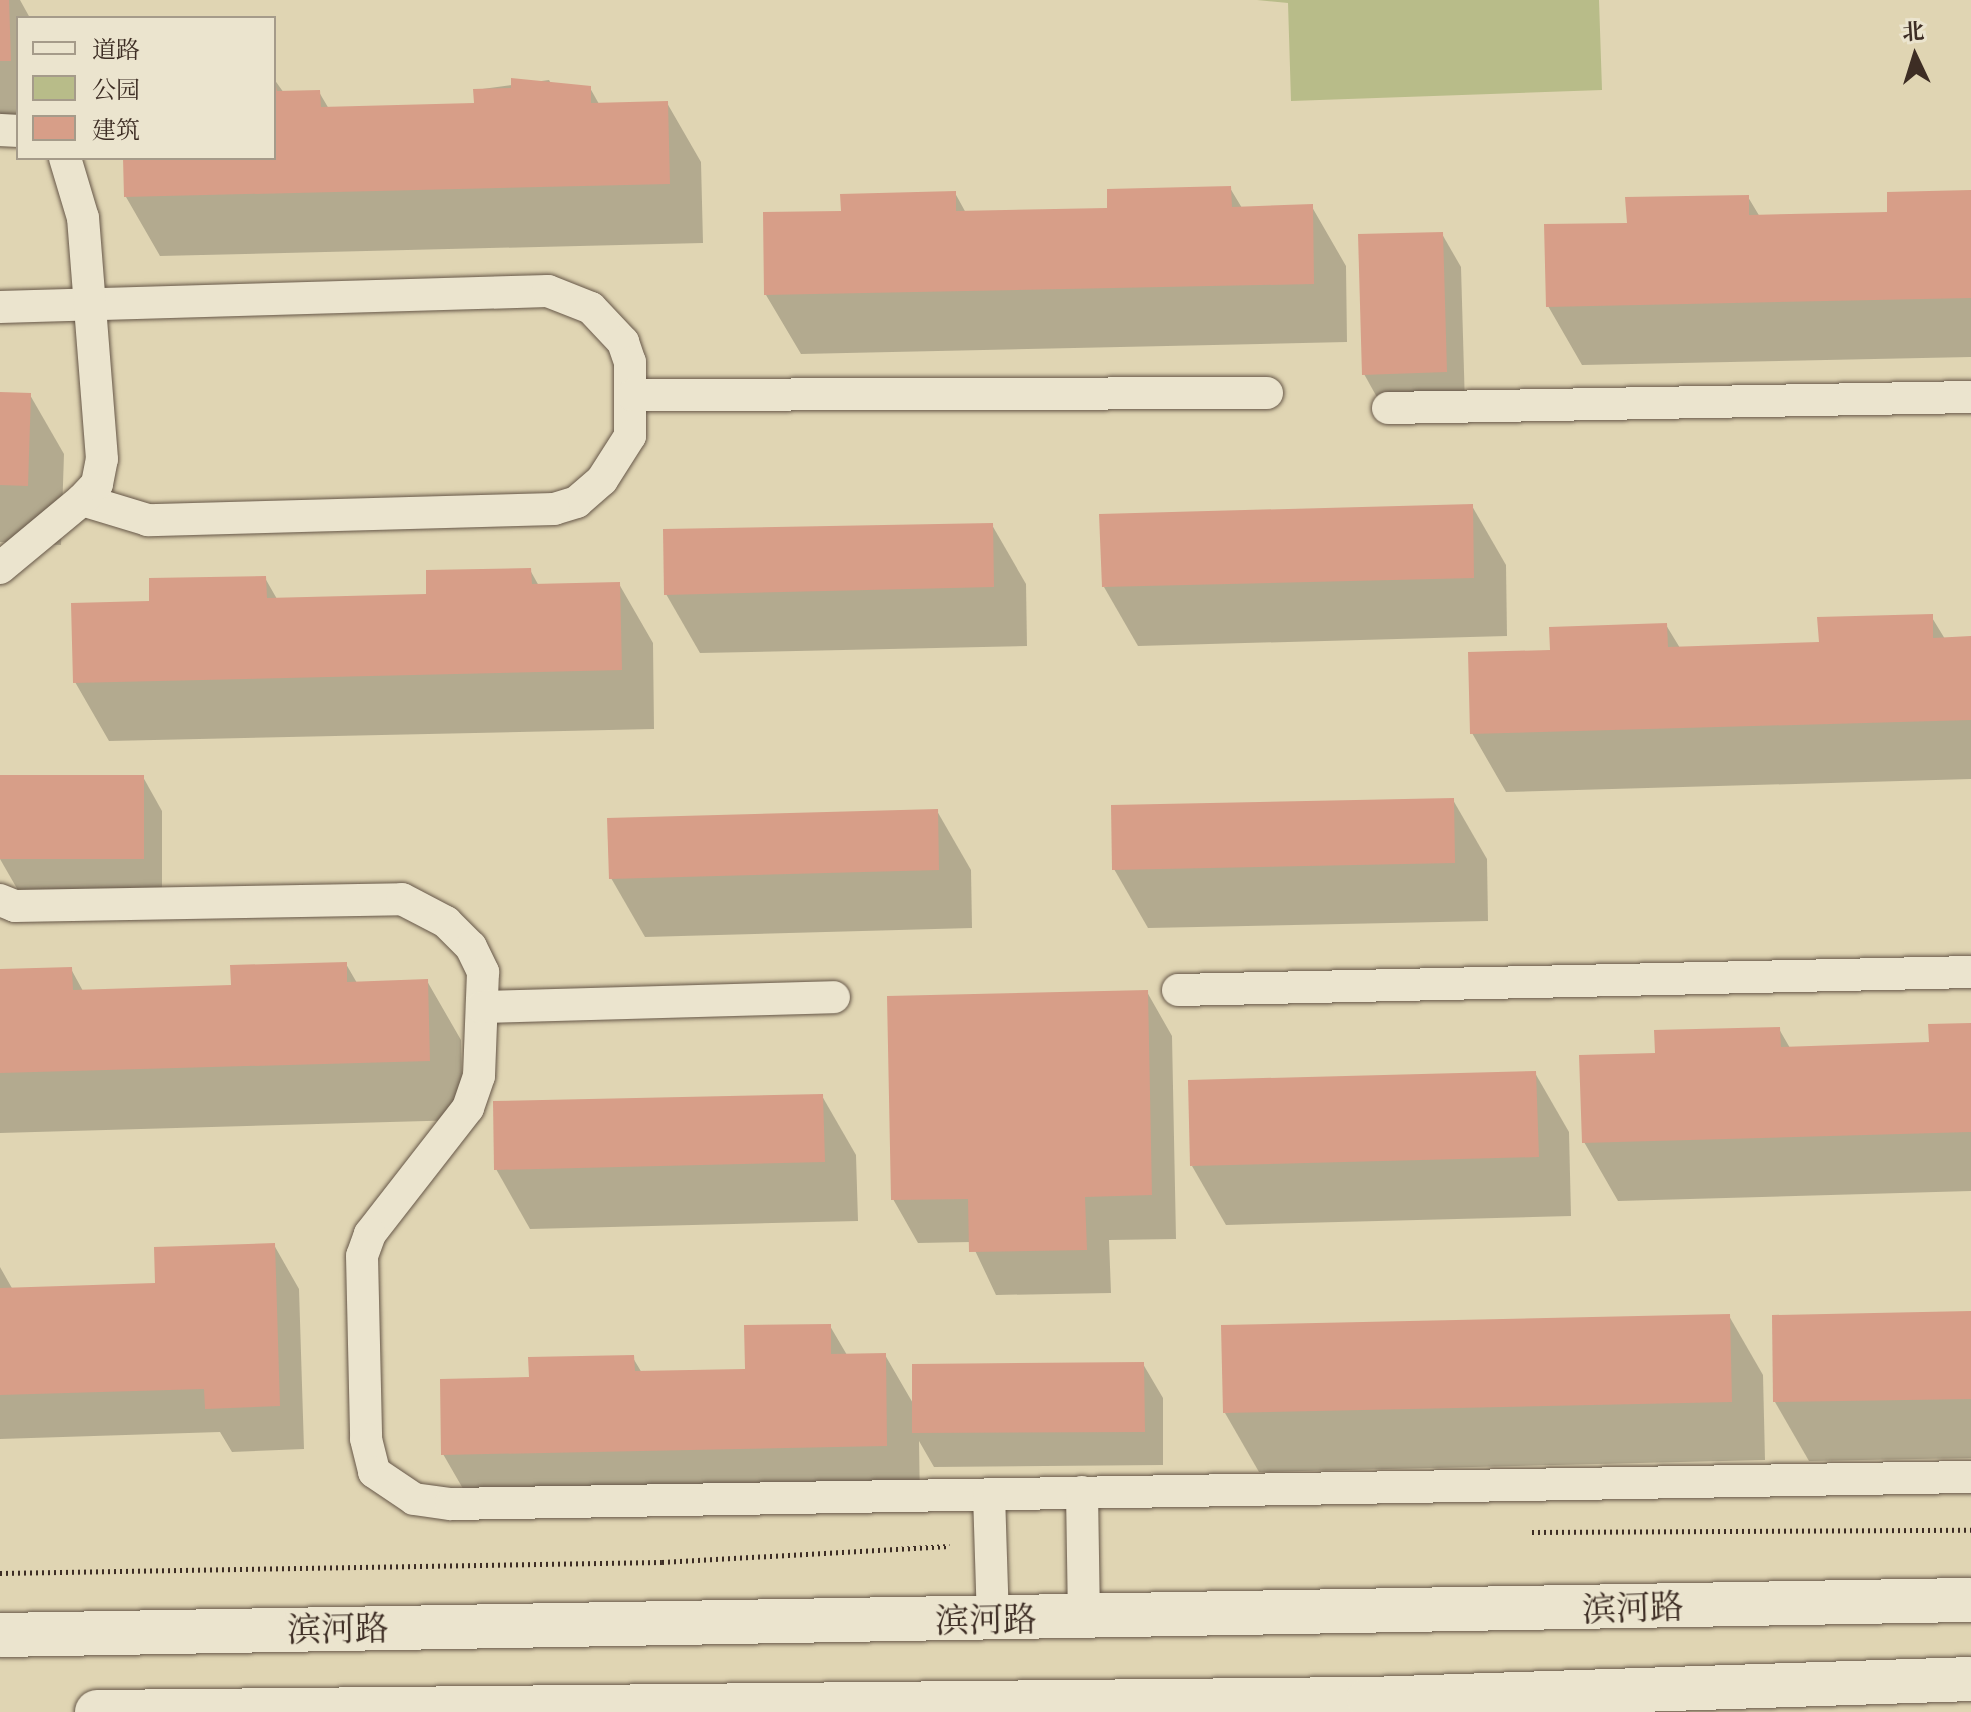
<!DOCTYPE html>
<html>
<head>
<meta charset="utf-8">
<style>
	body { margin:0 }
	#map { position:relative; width:1971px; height:1712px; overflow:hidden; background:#e0d5b3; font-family:Cardo,"Noto Serif SC",serif }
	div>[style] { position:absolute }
	.green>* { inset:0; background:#b8bc89 }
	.shadow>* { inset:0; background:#0003 }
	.building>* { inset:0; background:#d79e88 }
	.path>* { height:5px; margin-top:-2.5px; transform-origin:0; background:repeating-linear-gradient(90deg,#3d2d24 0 2px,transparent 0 6px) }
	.roads { filter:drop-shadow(0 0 2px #665748) drop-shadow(0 0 2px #665748) }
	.service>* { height:32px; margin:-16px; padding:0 16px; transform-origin:16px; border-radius:16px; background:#ebe4ce }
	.secondary>* { height:44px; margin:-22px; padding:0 22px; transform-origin:22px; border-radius:22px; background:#ebe4ce }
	span { translate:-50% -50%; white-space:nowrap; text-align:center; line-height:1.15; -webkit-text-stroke:6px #ebe4ce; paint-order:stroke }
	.street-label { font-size:34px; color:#3d2d24 }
	.legend { position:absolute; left:16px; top:16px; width:260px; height:144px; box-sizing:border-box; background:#ebe4ce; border:2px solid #a59b8a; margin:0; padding:10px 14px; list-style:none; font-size:24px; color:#3d2d24 }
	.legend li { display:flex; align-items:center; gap:16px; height:40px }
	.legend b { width:40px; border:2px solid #a59b8a }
	.north { position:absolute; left:1875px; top:16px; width:80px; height:80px; -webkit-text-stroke:6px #ebe4ce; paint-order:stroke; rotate:356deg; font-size:22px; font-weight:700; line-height:32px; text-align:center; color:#3d2d24 }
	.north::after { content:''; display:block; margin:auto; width:28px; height:36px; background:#3d2d24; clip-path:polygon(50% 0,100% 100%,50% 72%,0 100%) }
</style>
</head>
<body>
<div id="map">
	<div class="green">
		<div style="clip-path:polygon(1257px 0,1599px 0,1602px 90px,1291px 101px,1288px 3px)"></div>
	</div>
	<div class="shadow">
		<div style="clip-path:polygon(0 0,20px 0,30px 18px,18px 18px,18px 120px,0 120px)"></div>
		<div style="clip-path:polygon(274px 79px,284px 93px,319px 92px,329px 109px,476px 105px,475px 90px,549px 80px,554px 89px,590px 88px,599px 104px,667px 103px,701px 162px,703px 243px,160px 256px,126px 197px,125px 158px,274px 158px)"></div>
		<div style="clip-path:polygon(1230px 188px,1242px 208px,1312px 207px,1346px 266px,1347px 342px,801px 354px,766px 295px,843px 213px,955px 193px,966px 213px,1109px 210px)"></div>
		<div style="clip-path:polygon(1971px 192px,1971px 357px,1582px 365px,1548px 306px,1748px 197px,1760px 217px,1889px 214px)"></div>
		<div style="clip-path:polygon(1442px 234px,1461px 267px,1465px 406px,1383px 408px,1364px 374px)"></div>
		<div style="clip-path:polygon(0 394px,30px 395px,64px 454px,61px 545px,0 542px)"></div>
		<div style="clip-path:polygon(1472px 506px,1506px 565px,1507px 636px,1138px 646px,1104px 587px)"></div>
		<div style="clip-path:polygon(992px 525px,1026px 584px,1027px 646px,700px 653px,666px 594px)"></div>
		<div style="clip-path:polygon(530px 570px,539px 586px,619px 584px,653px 643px,654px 729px,109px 741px,75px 682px,151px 603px,265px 578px,277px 599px,428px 596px)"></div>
		<div style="clip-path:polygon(1931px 616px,1945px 639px,1971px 638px,1971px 779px,1506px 792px,1472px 733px,1666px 625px,1680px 648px,1821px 644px)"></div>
		<div style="clip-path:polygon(0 777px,143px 777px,162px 811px,162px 892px,19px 892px,0 859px)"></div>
		<div style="clip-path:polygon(1453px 800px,1487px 859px,1488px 921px,1148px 928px,1114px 869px)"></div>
		<div style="clip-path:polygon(937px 811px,971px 870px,972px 928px,645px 937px,611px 878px)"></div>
		<div style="clip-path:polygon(346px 964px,357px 983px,427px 981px,461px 1040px,463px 1120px,0 1133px,0 971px,71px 969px,83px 991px,233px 987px)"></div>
		<div style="clip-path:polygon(1147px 992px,1172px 1036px,1176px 1239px,1109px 1240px,1111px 1293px,996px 1295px,971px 1242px,918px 1243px,893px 1199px)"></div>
		<div style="clip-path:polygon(1971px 1025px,1971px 1191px,1618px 1201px,1584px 1142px,1779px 1029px,1790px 1048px,1931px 1044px)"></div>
		<div style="clip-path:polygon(1535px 1073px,1569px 1132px,1571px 1216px,1226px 1225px,1192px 1166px)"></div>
		<div style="clip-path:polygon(822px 1096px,856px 1155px,858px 1221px,530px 1229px,496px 1169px)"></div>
		<div style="clip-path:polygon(274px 1245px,299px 1289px,304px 1449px,232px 1452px,220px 1432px,0 1439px,0 1267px,13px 1290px,157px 1285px)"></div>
		<div style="clip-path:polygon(1971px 1313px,1971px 1458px,1809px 1461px,1775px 1402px)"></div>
		<div style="clip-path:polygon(1729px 1316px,1763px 1375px,1765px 1460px,1259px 1472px,1225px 1413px)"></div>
		<div style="clip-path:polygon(830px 1326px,847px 1355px,885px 1355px,914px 1405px,1143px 1364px,1163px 1398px,1163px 1465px,934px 1467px,919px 1441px,920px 1505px,477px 1513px,443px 1454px,531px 1379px,633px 1358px,642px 1373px,747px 1371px)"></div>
	</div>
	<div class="building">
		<div style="clip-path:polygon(0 0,9px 0,11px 61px,0 61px)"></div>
		<div style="clip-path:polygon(274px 77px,277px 91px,320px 90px,321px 107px,474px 103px,473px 89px,511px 88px,511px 78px,591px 86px,591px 103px,668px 101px,670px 184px,124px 197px,123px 158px,274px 158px)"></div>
		<div style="clip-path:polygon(1231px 186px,1232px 207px,1313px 204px,1314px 284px,764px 295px,763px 212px,841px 211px,840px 194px,956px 191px,956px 211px,1107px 208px,1107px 189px)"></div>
		<div style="clip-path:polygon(1971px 190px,1971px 298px,1546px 307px,1544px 224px,1627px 223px,1625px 197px,1749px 195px,1749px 215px,1887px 212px,1887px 192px)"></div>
		<div style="clip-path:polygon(1443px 232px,1447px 372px,1362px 375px,1358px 234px)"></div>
		<div style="clip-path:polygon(0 392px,31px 393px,28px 486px,0 485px)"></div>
		<div style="clip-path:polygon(1473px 504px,1474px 578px,1102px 587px,1099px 514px)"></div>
		<div style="clip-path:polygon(993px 523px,994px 587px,664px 595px,663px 529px)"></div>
		<div style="clip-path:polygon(531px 568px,532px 584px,620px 582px,622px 670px,73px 683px,71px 603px,149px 601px,149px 578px,266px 576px,267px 598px,426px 594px,426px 570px)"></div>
		<div style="clip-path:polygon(1933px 614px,1933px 638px,1971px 636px,1971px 720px,1470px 734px,1468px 652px,1550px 650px,1549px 627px,1667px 623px,1668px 647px,1819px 642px,1817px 617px)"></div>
		<div style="clip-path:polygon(0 775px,144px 775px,144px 859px,0 859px)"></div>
		<div style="clip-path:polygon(1454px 798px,1455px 863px,1112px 870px,1111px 805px)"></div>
		<div style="clip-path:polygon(938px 809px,939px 870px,609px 879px,607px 818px)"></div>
		<div style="clip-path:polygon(347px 962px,347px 982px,428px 979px,430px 1061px,0 1073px,0 969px,72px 967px,73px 990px,231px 985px,230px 965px)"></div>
		<div style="clip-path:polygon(1148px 990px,1152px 1195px,1085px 1197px,1087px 1250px,969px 1252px,968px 1199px,891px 1200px,887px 996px)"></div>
		<div style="clip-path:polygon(1971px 1023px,1971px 1132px,1582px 1143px,1579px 1055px,1655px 1053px,1654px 1030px,1780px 1027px,1781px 1047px,1929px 1042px,1928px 1024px)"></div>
		<div style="clip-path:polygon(1536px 1071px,1539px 1157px,1190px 1166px,1188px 1080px)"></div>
		<div style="clip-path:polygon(823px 1094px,825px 1162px,494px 1170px,493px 1101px)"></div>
		<div style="clip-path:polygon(275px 1243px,280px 1406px,205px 1409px,204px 1389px,0 1395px,0 1288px,155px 1283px,154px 1247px)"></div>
		<div style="clip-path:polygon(1971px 1311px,1971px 1399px,1773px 1402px,1772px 1315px)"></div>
		<div style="clip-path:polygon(1730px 1314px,1732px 1402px,1223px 1413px,1221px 1325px)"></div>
		<div style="clip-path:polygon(831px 1324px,831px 1354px,886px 1353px,887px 1446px,441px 1455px,440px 1379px,529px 1377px,528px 1357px,634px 1355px,635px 1371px,745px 1369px,744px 1325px)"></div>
		<div style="clip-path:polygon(1144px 1362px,1145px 1432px,912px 1433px,912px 1364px)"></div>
	</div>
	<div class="path">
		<div style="left:1532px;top:1532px;width:439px;rotate:-0.3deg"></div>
		<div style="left:0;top:1573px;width:662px;rotate:-0.95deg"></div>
		<div style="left:662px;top:1562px;width:288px;rotate:-3.2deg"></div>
	</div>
	<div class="roads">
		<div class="service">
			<div style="left:0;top:130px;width:18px;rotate:3deg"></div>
			<div style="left:0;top:307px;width:548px;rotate:-1.67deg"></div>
			<div style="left:548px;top:291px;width:46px;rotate:21.6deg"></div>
			<div style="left:591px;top:308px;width:47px;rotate:46.7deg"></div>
			<div style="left:623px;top:342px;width:21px;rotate:71deg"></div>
			<div style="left:630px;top:362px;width:74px;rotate:90deg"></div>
			<div style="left:630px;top:436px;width:52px;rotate:122.5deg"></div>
			<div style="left:602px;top:480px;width:33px;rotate:139deg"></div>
			<div style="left:577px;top:502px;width:24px;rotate:163deg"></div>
			<div style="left:554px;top:509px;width:406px;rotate:178.4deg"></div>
			<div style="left:148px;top:520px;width:69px;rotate:-163.1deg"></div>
			<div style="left:633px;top:395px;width:634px;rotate:-0.18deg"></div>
			<div style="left:1388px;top:408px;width:583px;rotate:-1.08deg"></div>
			<div style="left:0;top:568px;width:107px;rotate:-39.7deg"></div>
			<div style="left:82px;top:500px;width:22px;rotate:-47deg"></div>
			<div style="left:97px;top:484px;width:25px;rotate:-79deg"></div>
			<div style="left:102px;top:459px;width:242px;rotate:-94.5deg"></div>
			<div style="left:83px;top:218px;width:63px;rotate:-106.7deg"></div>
			<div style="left:0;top:900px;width:16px;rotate:22deg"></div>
			<div style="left:15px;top:906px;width:387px;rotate:-1deg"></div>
			<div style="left:402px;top:899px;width:50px;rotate:27.6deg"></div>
			<div style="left:446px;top:922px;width:35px;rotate:45deg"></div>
			<div style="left:471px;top:947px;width:28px;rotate:64deg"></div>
			<div style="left:483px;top:972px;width:104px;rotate:92.2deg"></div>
			<div style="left:479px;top:1076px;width:34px;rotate:109deg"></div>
			<div style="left:468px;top:1108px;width:160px;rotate:127.9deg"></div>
			<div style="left:370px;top:1234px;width:23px;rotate:110deg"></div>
			<div style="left:362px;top:1256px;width:183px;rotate:88.7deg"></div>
			<div style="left:366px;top:1439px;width:34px;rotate:76deg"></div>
			<div style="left:374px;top:1472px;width:48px;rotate:34deg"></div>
			<div style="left:414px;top:1499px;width:37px;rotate:8deg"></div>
			<div style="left:451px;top:1504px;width:1520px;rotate:-1.02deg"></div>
			<div style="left:1178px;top:990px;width:793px;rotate:-1.3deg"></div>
			<div style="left:482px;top:1007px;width:352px;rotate:-1.6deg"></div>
			<div style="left:1082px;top:1492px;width:128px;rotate:89.1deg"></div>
			<div style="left:989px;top:1494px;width:127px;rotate:88.2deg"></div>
		</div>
		<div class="secondary">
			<div style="left:0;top:1635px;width:1971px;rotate:-1.02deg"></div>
			<div style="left:97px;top:1712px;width:1272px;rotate:-0.59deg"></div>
			<div style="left:1369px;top:1699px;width:602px;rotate:-1.9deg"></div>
		</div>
	</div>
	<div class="street-label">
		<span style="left:1633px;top:1609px;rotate:-2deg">滨河路</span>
		<span style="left:986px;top:1621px;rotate:-1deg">滨河路</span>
		<span style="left:338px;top:1630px;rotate:-1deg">滨河路</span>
	</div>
	<ul class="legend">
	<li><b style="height:10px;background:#ebe4ce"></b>道路</li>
	<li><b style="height:22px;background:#b8bc89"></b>公园</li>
	<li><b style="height:22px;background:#d79e88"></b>建筑</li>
	</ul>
	<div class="north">北</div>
</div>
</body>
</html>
